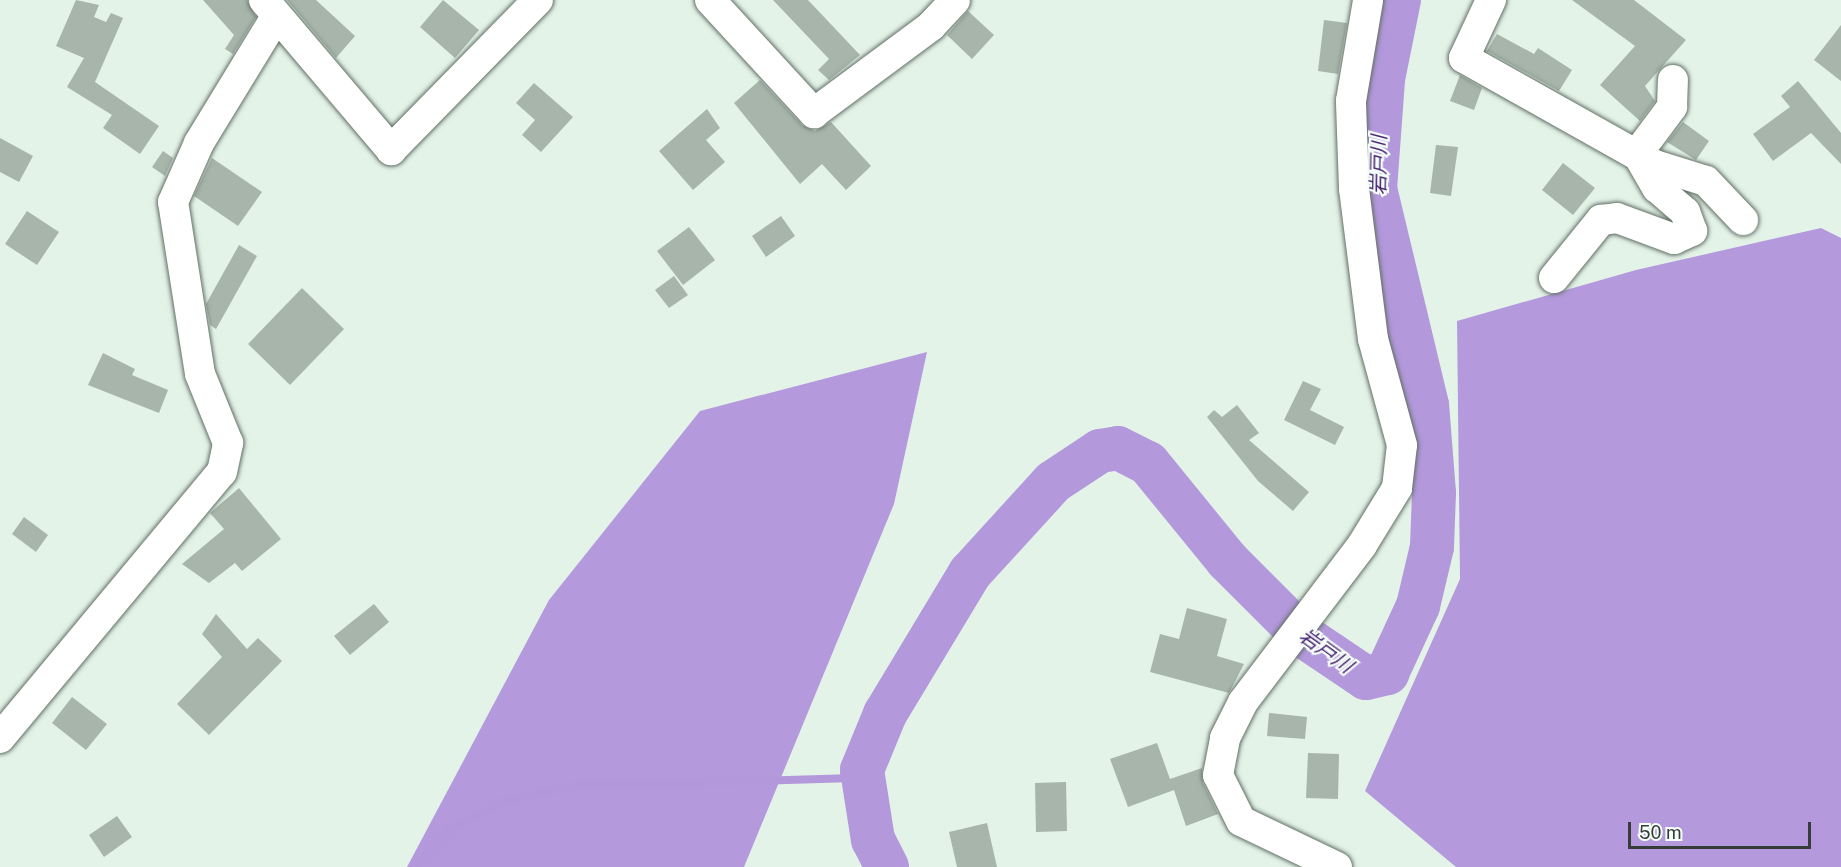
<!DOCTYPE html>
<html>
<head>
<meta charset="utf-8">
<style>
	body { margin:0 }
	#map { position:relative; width:1841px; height:867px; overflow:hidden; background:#e4f3e8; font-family:"Public Sans","Noto Sans JP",sans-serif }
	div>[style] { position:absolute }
	.forest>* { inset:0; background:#b499dd }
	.stream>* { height:8px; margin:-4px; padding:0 4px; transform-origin:4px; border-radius:4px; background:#b398dc }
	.river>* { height:44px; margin:-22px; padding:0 22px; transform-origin:22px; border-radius:22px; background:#b398dc }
	.building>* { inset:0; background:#a7b5ab }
	.roads { filter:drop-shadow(0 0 2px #616f65) drop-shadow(0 0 2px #616f65) }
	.minor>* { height:30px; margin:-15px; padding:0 15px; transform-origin:15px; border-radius:15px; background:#fff }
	span { translate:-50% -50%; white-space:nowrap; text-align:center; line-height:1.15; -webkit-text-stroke:4.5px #f5fef8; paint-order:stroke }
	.water-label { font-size:20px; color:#482170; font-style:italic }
	.scale { position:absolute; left:1628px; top:822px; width:183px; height:27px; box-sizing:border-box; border:3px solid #363c37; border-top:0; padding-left:8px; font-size:18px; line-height:21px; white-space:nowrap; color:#363c37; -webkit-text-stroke:4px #f5fef8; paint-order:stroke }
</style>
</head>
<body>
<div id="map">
	<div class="forest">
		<div style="clip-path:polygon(1821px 228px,1841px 238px,1841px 867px,1456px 867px,1365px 791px,1460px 579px,1457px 321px,1636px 270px)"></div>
		<div style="clip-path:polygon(927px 352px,894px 504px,744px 867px,407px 867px,549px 600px,700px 411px)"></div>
	</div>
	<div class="stream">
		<div style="left:413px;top:867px;width:55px;rotate:-45deg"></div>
		<div style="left:452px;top:828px;width:53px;rotate:-28deg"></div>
		<div style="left:499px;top:803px;width:74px;rotate:-13.3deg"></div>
		<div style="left:571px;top:786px;width:292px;rotate:-1.6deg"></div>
	</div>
	<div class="river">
		<div style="left:887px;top:867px;width:30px;rotate:-117deg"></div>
		<div style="left:873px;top:840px;width:71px;rotate:-98.9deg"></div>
		<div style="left:862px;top:770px;width:61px;rotate:-67.7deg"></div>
		<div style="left:885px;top:714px;width:165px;rotate:-58.9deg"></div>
		<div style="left:970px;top:573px;width:123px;rotate:-47.6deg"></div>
		<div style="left:1053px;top:482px;width:56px;rotate:-33.4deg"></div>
		<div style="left:1100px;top:451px;width:18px;rotate:-9deg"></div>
		<div style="left:1118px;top:448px;width:34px;rotate:27deg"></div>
		<div style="left:1148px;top:463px;width:125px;rotate:50.8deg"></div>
		<div style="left:1227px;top:560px;width:106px;rotate:45deg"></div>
		<div style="left:1302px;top:635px;width:77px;rotate:33.9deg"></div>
		<div style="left:1366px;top:678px;width:22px;rotate:-13deg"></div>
		<div style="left:1387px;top:673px;width:74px;rotate:-65.2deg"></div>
		<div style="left:1418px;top:606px;width:61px;rotate:-76.7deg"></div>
		<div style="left:1432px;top:547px;width:54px;rotate:-87.9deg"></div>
		<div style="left:1434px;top:493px;width:88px;rotate:-94.5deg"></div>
		<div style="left:1427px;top:405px;width:222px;rotate:-103.5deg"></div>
		<div style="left:1375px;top:189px;width:110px;rotate:-85.8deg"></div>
		<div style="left:1383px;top:79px;width:81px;rotate:-78.6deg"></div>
	</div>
	<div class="building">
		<div style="clip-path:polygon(76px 0,99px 5px,94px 17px,106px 22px,111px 13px,123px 18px,95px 82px,159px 126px,140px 154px,103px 128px,112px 115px,67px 87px,84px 58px,56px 46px)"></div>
		<div style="clip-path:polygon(203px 0,247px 0,256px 17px,233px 54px,225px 49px,234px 35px)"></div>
		<div style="clip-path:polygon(287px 0,316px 0,355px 36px,336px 58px)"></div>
		<div style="clip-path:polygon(443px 0,479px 30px,455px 58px,420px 27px)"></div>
		<div style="clip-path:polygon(773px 0,808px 0,860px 55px,829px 80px,818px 70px,829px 59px)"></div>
		<div style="clip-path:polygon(1572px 0,1634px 0,1686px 40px,1645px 86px,1655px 101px,1640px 121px,1600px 85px,1635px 46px)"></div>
		<div style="clip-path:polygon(968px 11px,994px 35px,972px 59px,947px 35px)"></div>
		<div style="clip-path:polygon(1324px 20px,1347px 23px,1338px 74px,1318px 71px)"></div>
		<div style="clip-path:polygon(1841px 25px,1841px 81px,1814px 60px)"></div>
		<div style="clip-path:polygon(1497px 34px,1534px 54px,1538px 48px,1572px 70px,1559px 91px,1487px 51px)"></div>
		<div style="clip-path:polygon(1460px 75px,1482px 88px,1474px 110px,1450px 101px)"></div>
		<div style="clip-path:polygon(760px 80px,802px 125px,815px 131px,831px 122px,871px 166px,846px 190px,822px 164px,800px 184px,734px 103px)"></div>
		<div style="clip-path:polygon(1798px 81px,1841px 133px,1841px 164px,1811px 133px,1773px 161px,1753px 134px,1790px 107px,1781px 96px)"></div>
		<div style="clip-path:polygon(534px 83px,573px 117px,541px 152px,522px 135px,535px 120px,516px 103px)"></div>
		<div style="clip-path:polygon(707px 109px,720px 128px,706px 140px,725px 162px,693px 190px,659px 151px)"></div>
		<div style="clip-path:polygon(1683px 122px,1709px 141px,1696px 160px,1667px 142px)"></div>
		<div style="clip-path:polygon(0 138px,33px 156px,19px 182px,0 172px)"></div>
		<div style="clip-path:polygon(1436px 145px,1458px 147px,1451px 196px,1430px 193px)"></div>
		<div style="clip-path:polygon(163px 151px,173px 158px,165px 176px,152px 167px)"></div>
		<div style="clip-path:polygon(212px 158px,262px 192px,238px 226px,194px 196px)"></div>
		<div style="clip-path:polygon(1563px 163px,1595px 188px,1573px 215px,1542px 190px)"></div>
		<div style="clip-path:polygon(27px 211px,59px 232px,37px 265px,5px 244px)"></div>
		<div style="clip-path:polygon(781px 216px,795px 236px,766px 257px,752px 236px)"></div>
		<div style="clip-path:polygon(689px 227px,715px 260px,683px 285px,657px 251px)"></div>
		<div style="clip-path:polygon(239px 245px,257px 256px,216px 329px,210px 325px,206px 304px)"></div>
		<div style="clip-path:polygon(674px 276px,688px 295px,669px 308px,655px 290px)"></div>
		<div style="clip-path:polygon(302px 288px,344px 329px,290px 385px,248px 344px)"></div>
		<div style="clip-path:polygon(103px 353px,135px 369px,132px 375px,168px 390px,159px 413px,88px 385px)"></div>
		<div style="clip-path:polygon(1303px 381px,1321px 389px,1310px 410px,1344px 427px,1335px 445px,1284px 420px)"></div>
		<div style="clip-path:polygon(1237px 405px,1259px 433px,1249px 440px,1309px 492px,1293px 511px,1258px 481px,1207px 417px,1214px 410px,1222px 417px)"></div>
		<div style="clip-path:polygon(239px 488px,281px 539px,242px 571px,235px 563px,209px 583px,182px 564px,224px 529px,210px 513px)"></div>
		<div style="clip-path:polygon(24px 517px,48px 535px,36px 552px,12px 534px)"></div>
		<div style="clip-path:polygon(374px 604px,389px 622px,350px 655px,334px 636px)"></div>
		<div style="clip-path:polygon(1187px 608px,1227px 619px,1217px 656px,1244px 664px,1229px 693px,1150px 672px,1160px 634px,1179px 639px)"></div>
		<div style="clip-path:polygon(216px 614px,247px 649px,258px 638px,282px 661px,209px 735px,177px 704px,222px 657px,202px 634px)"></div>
		<div style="clip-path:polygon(72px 697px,107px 724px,86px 750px,52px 723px)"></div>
		<div style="clip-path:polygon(1269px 713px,1307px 717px,1305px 739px,1267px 736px)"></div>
		<div style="clip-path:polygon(1157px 743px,1170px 779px,1202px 768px,1203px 783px,1218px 814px,1186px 826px,1174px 790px,1128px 807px,1110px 759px)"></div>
		<div style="clip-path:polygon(1308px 753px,1339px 754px,1338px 799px,1306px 798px)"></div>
		<div style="clip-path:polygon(1066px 782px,1067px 831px,1036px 832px,1035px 783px)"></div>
		<div style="clip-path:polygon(117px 816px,132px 837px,104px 857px,89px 835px)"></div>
		<div style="clip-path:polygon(987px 823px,997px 867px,957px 867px,949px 832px)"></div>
	</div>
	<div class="roads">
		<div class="minor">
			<div style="left:264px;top:0;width:197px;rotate:49.7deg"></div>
			<div style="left:391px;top:150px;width:210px;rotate:-45.6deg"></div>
			<div style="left:710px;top:0;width:154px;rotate:47.4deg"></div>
			<div style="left:814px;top:113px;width:146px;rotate:-36.6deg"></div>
			<div style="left:931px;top:26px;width:35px;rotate:-47deg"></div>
			<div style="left:1491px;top:0;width:64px;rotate:115deg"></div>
			<div style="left:1464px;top:58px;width:219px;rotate:29.3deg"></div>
			<div style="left:1655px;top:165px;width:53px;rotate:17.4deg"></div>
			<div style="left:1706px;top:181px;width:54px;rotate:46.5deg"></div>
			<div style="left:1554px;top:278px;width:75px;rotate:-51deg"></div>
			<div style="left:1601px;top:220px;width:16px;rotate:-7deg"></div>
			<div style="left:1617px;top:218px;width:61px;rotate:20.2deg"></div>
			<div style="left:1674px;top:239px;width:20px;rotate:-24deg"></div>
			<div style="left:1692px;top:231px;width:20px;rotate:-110deg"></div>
			<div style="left:1685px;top:212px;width:37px;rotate:-139deg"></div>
			<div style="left:1657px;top:188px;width:39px;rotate:-120deg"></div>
			<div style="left:1637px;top:154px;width:59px;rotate:-53.3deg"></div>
			<div style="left:1672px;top:107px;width:27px;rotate:-88deg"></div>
			<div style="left:0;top:738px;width:346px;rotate:-50.2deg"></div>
			<div style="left:222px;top:472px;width:30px;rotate:-78deg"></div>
			<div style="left:228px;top:443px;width:74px;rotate:-112.1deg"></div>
			<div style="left:200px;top:374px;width:174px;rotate:-98.9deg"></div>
			<div style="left:173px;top:202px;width:64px;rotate:-66.2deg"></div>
			<div style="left:199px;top:143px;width:148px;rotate:-58.6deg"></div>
			<div style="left:1337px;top:867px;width:106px;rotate:-154.4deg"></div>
			<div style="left:1241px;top:821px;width:51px;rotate:-116.6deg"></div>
			<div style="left:1218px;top:775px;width:38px;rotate:-79deg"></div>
			<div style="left:1225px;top:738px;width:40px;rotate:-63.4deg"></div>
			<div style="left:1243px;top:702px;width:197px;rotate:-52.8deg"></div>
			<div style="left:1362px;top:545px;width:67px;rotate:-58.4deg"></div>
			<div style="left:1397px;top:488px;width:43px;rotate:-83.4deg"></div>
			<div style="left:1402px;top:445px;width:110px;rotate:-105.3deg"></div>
			<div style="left:1373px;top:339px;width:151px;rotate:-97.2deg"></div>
			<div style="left:1354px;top:189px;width:88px;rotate:-92deg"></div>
			<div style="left:1351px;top:101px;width:102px;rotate:-80.4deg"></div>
		</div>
	</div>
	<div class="water-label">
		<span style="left:1379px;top:165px;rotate:-89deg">岩戸川</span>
		<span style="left:1326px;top:651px;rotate:36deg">岩戸川</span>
	</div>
	<div class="scale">50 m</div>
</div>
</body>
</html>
